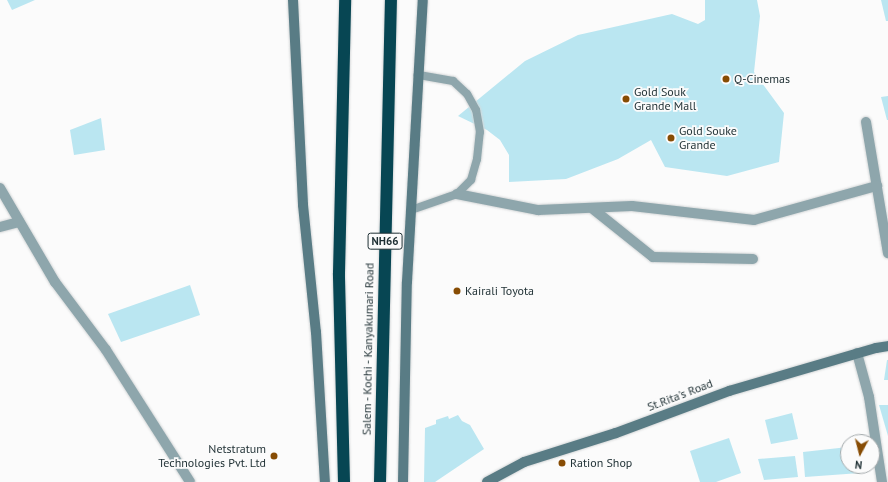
<!DOCTYPE html>
<html>
<head>
<meta charset="utf-8">
<style>
	body { margin:0 }
	#map { position:relative; width:888px; height:482px; overflow:hidden; background:#fbfbfb; font-family:"PT Sans",sans-serif }
	div>[style] { position:absolute }
	.building>* { inset:0; background:#bae6f1 }
	.roads { filter:drop-shadow(0 0 1px #d3d6d7) drop-shadow(0 0 1px #d3d6d7) }
	.lane>* { height:8px; margin:-4px; padding:0 4px; transform-origin:4px; border-radius:4px; background:#8ea6ac }
	.street>* { height:10px; margin:-5px; padding:0 5px; transform-origin:5px; border-radius:5px; background:#8ea6ac }
	.secondary>* { height:10px; margin:-5px; padding:0 5px; transform-origin:5px; border-radius:5px; background:#597c85 }
	.highway>* { height:12px; margin:-6px; padding:0 6px; transform-origin:6px; border-radius:6px; background:#074653 }
	.dots>* { width:11px; height:11px; translate:-50% -50%; box-sizing:border-box; border:2px solid #fbfbfb; border-radius:50% }
	span { translate:-50% -50%; white-space:nowrap; text-align:center; line-height:1.15; -webkit-text-stroke:3.5px #fbfbfb; paint-order:stroke }
	.shield-label span { padding:1px 3px; background:#fbfbfb; border:1px solid; border-radius:3px; -webkit-text-stroke-width:0 }
	.shield-label { font-size:11px; color:#1e2f33; font-weight:700 }
	.poi-label { font-size:12px; color:#1e2f33 }
	.left { translate:0 -50%; text-align:left }
	.right { translate:-100% -50%; text-align:right }
	.street-label { font-size:12px; color:#1e2f33 }
	.north { position:absolute; left:840px; top:434px; width:40px; height:40px; box-sizing:border-box; background:#fbfbfb; border:1px solid #a3a9ab; border-radius:50%; rotate:187deg; font-size:11px; font-weight:700; line-height:16px; text-align:center; color:#1e2f33 }
	.north::after { content:''; display:block; margin:auto; width:14px; height:18px; background:#874c04; clip-path:polygon(50% 0,100% 100%,50% 72%,0 100%) }
</style>
</head>
<body>
<div id="map">
	<div class="building">
		<div style="clip-path:polygon(7px 0,35px 0,12px 10px)"></div>
		<div style="clip-path:polygon(705px 0,757px 0,760px 16px,754px 72px,784px 113px,779px 162px,727px 176px,665px 167px,651px 140px,618px 159px,566px 179px,509px 182px,509px 155px,500px 140px,487px 130px,458px 116px,525px 61px,578px 35px,672px 14px,698px 24px,705px 20px)"></div>
		<div style="clip-path:polygon(881px 0,888px 0,888px 21px,886px 21px)"></div>
		<div style="clip-path:polygon(888px 96px,888px 120px,887px 120px,881px 97px)"></div>
		<div style="clip-path:polygon(101px 118px,105px 150px,74px 155px,70px 130px)"></div>
		<div style="clip-path:polygon(190px 285px,200px 315px,121px 342px,108px 314px)"></div>
		<div style="clip-path:polygon(887px 360px,888px 360px,888px 380px,884px 380px)"></div>
		<div style="clip-path:polygon(879px 405px,888px 405px,888px 436px)"></div>
		<div style="clip-path:polygon(792px 413px,798px 439px,771px 444px,765px 420px)"></div>
		<div style="clip-path:polygon(458px 415px,462px 421px,470px 425px,484px 449px,435px 482px,424px 482px,425px 428px,436px 424px,436px 420px,448px 416px,449px 419px)"></div>
		<div style="clip-path:polygon(729px 438px,741px 473px,716px 482px,700px 482px,690px 451px)"></div>
		<div style="clip-path:polygon(848px 447px,848px 466px,860px 466px,860px 473px,805px 477px,803px 452px)"></div>
		<div style="clip-path:polygon(795px 456px,798px 477px,764px 480px,758px 459px)"></div>
	</div>
	<div class="roads">
		<div class="lane">
			<div style="left:411px;top:210px;width:49px;rotate:-19.2deg"></div>
			<div style="left:457px;top:194px;width:20px;rotate:-45deg"></div>
			<div style="left:471px;top:180px;width:22px;rotate:-74deg"></div>
			<div style="left:477px;top:159px;width:27px;rotate:-84deg"></div>
			<div style="left:480px;top:132px;width:22px;rotate:-100deg"></div>
			<div style="left:476px;top:110px;width:18px;rotate:-119deg"></div>
			<div style="left:467px;top:94px;width:19px;rotate:-137deg"></div>
			<div style="left:453px;top:81px;width:36px;rotate:-170deg"></div>
		</div>
		<div class="street">
			<div style="left:866px;top:122px;width:133px;rotate:80.5deg"></div>
			<div style="left:0;top:188px;width:109px;rotate:59.7deg"></div>
			<div style="left:55px;top:282px;width:85px;rotate:53.1deg"></div>
			<div style="left:106px;top:350px;width:156px;rotate:57.5deg"></div>
			<div style="left:457px;top:194px;width:83px;rotate:11.2deg"></div>
			<div style="left:538px;top:210px;width:94px;rotate:-2.4deg"></div>
			<div style="left:632px;top:206px;width:123px;rotate:6.5deg"></div>
			<div style="left:754px;top:220px;width:128px;rotate:-15.5deg"></div>
			<div style="left:593px;top:209px;width:77px;rotate:38.7deg"></div>
			<div style="left:653px;top:257px;width:100px;rotate:1.1deg"></div>
			<div style="left:0;top:227px;width:20px;rotate:-15deg"></div>
			<div style="left:857px;top:353px;width:46px;rotate:74.7deg"></div>
			<div style="left:869px;top:397px;width:86px;rotate:81.3deg"></div>
		</div>
		<div class="secondary">
			<div style="left:293px;top:0;width:205px;rotate:87.2deg"></div>
			<div style="left:303px;top:205px;width:128px;rotate:84.2deg"></div>
			<div style="left:316px;top:332px;width:150px;rotate:86.6deg"></div>
			<div style="left:403px;top:482px;width:200px;rotate:-88.9deg"></div>
			<div style="left:407px;top:282px;width:282px;rotate:-86.8deg"></div>
			<div style="left:487px;top:482px;width:42px;rotate:-28.4deg"></div>
			<div style="left:524px;top:462px;width:96px;rotate:-17.5deg"></div>
			<div style="left:616px;top:433px;width:121px;rotate:-20.4deg"></div>
			<div style="left:729px;top:391px;width:153px;rotate:-16.3deg"></div>
			<div style="left:876px;top:348px;width:12px;rotate:-9deg"></div>
		</div>
		<div class="highway">
			<div style="left:344px;top:482px;width:209px;rotate:-91.4deg"></div>
			<div style="left:339px;top:273px;width:273px;rotate:-88.7deg"></div>
			<div style="left:380px;top:482px;width:482px;rotate:-88.7deg"></div>
		</div>
	</div>
	<div class="dots">
		<div style="left:726px;top:79px;background:#874c04"></div>
		<div style="left:626px;top:99px;background:#874c04"></div>
		<div style="left:671px;top:138px;background:#874c04"></div>
		<div style="left:457px;top:291px;background:#874c04"></div>
		<div style="left:274px;top:456px;background:#874c04"></div>
		<div style="left:562px;top:463px;background:#874c04"></div>
	</div>
	<div class="shield-label">
		<span style="left:385px;top:241px">NH66</span>
	</div>
	<div class="poi-label">
		<span class="left" style="left:734px;top:79px">Q-Cinemas</span>
		<span class="left" style="left:634px;top:99px">Gold Souk<br>Grande Mall</span>
		<span class="left" style="left:679px;top:138px">Gold Souke<br>Grande</span>
		<span class="left" style="left:465px;top:291px">Kairali Toyota</span>
		<span class="right" style="left:266px;top:456px">Netstratum<br>Technologies Pvt. Ltd</span>
		<span class="left" style="left:570px;top:463px">Ration Shop</span>
	</div>
	<div class="street-label">
		<span style="left:368px;top:349px;rotate:-89deg">Salem - Kochi - Kanyakumari Road</span>
		<span style="left:680px;top:395px;rotate:-21deg">St.Rita's Road</span>
	</div>
	<div class="north">N</div>
</div>
</body>
</html>
